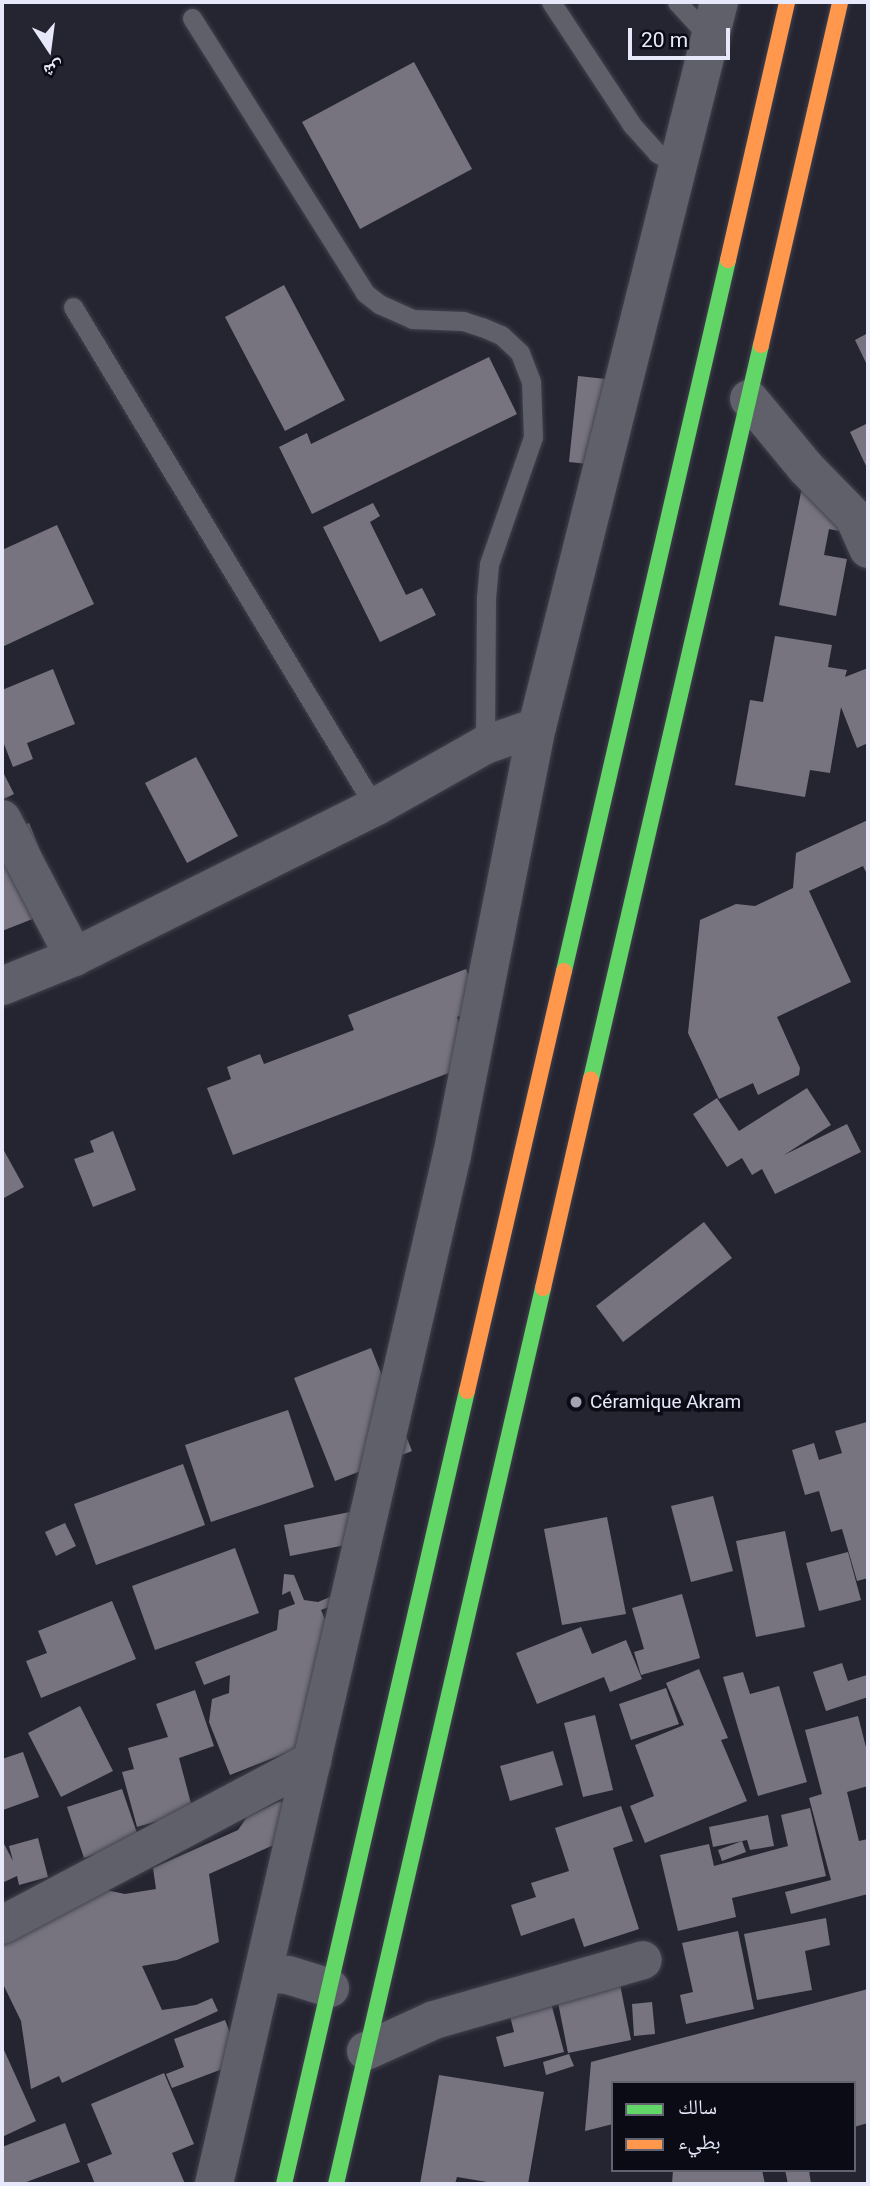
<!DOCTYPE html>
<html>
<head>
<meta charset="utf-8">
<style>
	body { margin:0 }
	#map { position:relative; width:870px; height:2186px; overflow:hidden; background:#252532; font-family:Roboto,"Noto Naskh Arabic",sans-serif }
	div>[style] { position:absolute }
	.building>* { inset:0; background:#777480 }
	.roads { filter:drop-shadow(0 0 2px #42424e) drop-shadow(0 0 2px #42424e) }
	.lane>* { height:19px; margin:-9.5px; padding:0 9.5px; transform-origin:9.5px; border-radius:9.5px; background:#5f606a }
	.street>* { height:38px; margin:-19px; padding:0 19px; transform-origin:19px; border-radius:19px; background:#5f606a }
	.fast>* { height:16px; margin:-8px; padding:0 8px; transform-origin:8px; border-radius:8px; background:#63d668 }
	.slow>* { height:16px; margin:-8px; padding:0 8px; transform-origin:8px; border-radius:8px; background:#ff974d }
	.dots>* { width:19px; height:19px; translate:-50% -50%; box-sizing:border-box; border:4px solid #0a0b15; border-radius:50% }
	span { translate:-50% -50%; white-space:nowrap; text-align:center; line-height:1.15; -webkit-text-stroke:7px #0a0b15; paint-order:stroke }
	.poi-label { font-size:19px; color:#e7e8f9 }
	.left { translate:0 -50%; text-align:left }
	.frame { position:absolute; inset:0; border:4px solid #e7e8f9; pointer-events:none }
	.legend { position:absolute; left:611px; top:2081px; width:245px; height:91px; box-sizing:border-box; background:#0a0b15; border:2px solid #626370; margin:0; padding:9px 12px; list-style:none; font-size:21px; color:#e7e8f9 }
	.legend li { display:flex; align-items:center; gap:14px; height:35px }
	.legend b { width:35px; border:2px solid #626370 }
	.north { position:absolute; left:14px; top:14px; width:70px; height:70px; -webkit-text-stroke:5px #0a0b15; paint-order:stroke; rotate:167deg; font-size:19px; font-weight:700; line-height:28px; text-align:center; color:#e7e8f9 }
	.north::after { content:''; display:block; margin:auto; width:24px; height:32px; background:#e7e8f9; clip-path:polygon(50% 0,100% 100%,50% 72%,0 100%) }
	.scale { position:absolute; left:628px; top:28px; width:102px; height:32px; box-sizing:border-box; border:4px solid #e7e8f9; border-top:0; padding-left:9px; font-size:21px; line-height:24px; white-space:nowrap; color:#e7e8f9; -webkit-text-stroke:5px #0a0b15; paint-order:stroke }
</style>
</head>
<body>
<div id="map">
	<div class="building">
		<div style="clip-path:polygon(414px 62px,472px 169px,360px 229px,302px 122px)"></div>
		<div style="clip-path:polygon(284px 285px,345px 400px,285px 431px,225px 317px)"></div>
		<div style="clip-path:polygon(868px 333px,868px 367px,855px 340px)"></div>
		<div style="clip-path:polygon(489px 357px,517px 414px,312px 514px,279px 447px,307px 433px,311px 444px)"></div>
		<div style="clip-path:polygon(578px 376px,615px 380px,606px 466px,569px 462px)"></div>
		<div style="clip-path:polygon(868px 423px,868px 470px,850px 432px)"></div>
		<div style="clip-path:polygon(802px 487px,855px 534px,829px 529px,824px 555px,847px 559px,836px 616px,779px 605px)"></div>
		<div style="clip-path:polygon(373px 503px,380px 516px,370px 522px,406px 595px,422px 588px,436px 615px,380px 642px,323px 527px)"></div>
		<div style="clip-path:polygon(57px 525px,94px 604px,2px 647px,2px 550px)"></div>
		<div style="clip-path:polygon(775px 636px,832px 645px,828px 667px,847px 670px,845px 677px,868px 668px,868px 743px,857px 748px,841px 707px,830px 773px,810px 770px,805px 797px,735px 785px,750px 700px,763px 702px)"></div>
		<div style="clip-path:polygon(53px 669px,75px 724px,27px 743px,33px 759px,13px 767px,2px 739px,2px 690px)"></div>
		<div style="clip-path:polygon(196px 757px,238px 836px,187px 863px,145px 783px)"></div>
		<div style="clip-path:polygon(2px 770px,14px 794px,2px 800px)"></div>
		<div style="clip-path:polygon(868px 820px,868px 876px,863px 866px,809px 891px,851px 982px,777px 1017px,800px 1068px,799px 1075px,758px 1095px,753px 1083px,719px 1099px,688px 1033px,700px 920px,736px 904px,755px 906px,793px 888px,796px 853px)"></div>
		<div style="clip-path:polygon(29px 823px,63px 907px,2px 931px,2px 834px)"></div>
		<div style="clip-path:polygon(466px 969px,482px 1008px,457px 1017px,475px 1063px,233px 1155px,207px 1088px,231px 1079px,227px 1067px,260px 1054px,264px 1064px,354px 1030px,348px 1015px)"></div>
		<div style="clip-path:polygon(807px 1088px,831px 1125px,784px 1155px,847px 1124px,861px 1152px,775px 1194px,762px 1169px,752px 1175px,742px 1158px,727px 1167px,693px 1114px,717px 1098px,739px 1131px)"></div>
		<div style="clip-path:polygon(113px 1131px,136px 1190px,93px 1207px,74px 1159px,94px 1152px,90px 1141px)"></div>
		<div style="clip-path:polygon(2px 1147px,24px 1187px,2px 1199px)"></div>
		<div style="clip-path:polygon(704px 1222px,732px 1258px,623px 1342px,596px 1306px)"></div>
		<div style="clip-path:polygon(371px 1348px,412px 1451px,335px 1481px,294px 1378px)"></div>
		<div style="clip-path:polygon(288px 1410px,314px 1487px,211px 1522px,185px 1445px)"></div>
		<div style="clip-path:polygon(867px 1422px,868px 1578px,857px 1581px,842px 1529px,831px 1532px,819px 1491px,805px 1495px,792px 1450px,814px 1443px,819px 1460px,842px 1453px,835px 1431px)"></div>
		<div style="clip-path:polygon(183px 1464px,205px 1525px,96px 1565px,74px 1504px)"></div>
		<div style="clip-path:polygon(713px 1496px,733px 1571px,691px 1582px,671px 1506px)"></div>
		<div style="clip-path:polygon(360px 1510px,366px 1541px,290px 1556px,284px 1525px)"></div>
		<div style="clip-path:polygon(607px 1517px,626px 1614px,562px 1625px,544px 1529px)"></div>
		<div style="clip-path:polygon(65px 1523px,76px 1546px,56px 1556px,45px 1532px)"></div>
		<div style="clip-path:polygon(785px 1531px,805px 1627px,756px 1637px,736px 1541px)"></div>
		<div style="clip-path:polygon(235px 1548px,259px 1613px,155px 1650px,132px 1586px)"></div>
		<div style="clip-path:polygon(848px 1552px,861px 1600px,819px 1611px,806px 1563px)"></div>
		<div style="clip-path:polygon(284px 1574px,294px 1575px,304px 1600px,318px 1602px,345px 1591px,344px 1601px,321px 1610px,338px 1651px,317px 1741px,230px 1775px,209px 1722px,212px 1699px,229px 1693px,230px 1675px,204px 1685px,195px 1662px,277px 1630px,279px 1610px,295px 1604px,290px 1591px,282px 1595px)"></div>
		<div style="clip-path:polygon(682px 1594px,700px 1658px,641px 1675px,634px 1652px,644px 1649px,632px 1608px)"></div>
		<div style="clip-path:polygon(112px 1601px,136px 1659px,41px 1698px,26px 1661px,47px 1653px,38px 1631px)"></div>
		<div style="clip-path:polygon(581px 1627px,592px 1654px,626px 1640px,642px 1679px,610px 1692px,604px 1677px,537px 1704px,516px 1653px)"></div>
		<div style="clip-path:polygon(842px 1663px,848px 1681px,867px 1675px,868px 1697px,826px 1711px,813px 1672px)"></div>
		<div style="clip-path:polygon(699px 1669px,728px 1738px,721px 1740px,747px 1801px,645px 1843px,630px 1806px,654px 1796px,635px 1745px,684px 1725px,666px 1683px)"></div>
		<div style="clip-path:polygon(743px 1672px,750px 1694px,779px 1686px,807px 1782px,758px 1796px,723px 1677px)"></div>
		<div style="clip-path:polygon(666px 1688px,679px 1724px,631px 1740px,619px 1704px)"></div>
		<div style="clip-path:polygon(195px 1690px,214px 1746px,179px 1758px,193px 1811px,137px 1827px,122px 1772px,134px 1769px,128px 1748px,168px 1737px,156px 1704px)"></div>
		<div style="clip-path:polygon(80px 1706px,113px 1771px,61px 1797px,28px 1733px)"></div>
		<div style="clip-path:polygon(595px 1715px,613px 1790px,583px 1797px,564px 1723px)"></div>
		<div style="clip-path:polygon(858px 1716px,868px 1755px,868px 1786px,847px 1792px,859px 1841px,868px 1839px,868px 1894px,791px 1914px,785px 1892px,831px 1880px,809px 1798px,822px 1794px,805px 1730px)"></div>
		<div style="clip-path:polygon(553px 1751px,563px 1785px,510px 1801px,500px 1766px)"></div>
		<div style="clip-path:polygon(23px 1752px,39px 1797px,3px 1810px,2px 1759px)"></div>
		<div style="clip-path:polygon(122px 1789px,139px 1839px,84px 1858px,67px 1807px)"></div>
		<div style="clip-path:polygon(290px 1800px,296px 1835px,209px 1874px,219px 1942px,177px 1960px,142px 1966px,162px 2010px,196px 2005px,212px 1998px,218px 2011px,62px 2083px,59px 2076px,31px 2089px,21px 2021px,2px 1982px,2px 1944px,106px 1890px,125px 1894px,156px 1889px,153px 1868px,238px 1830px,247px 1817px,278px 1802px)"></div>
		<div style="clip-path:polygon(621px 1806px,633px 1841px,613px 1848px,639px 1929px,584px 1947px,574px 1918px,521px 1936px,511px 1905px,536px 1897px,531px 1883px,569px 1871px,555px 1828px)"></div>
		<div style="clip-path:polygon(810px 1808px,826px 1876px,732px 1898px,736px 1917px,678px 1931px,660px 1855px,709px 1844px,714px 1866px,788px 1846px,781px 1815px)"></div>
		<div style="clip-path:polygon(768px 1815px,774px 1846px,750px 1850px,747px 1840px,713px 1847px,709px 1827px)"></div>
		<div style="clip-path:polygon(38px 1838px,48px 1877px,19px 1885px,17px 1876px,2px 1883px,2px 1840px,13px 1861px,9px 1846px)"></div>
		<div style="clip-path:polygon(742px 1841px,746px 1852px,722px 1861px,718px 1850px)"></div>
		<div style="clip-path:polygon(826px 1918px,830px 1945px,805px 1951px,812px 1990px,757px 2000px,744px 1934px)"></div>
		<div style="clip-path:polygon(738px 1931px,754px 2009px,686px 2024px,680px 1995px,693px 1992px,682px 1943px)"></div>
		<div style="clip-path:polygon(617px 1969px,631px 2040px,568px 2053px,554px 1982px)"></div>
		<div style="clip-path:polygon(545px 1980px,564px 2052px,504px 2067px,496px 2037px,514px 2032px,510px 2016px)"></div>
		<div style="clip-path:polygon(868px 1989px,868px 2123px,854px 2127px,854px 2083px,613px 2083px,613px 2124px,585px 2131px,591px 2062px)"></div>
		<div style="clip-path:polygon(652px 2002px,655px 2034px,634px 2036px,632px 2004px)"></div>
		<div style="clip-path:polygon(225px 2020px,241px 2062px,172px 2088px,166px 2074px,184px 2067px,174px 2039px)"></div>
		<div style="clip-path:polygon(4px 2050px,36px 2121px,2px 2137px,2px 2051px)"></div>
		<div style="clip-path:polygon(569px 2054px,574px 2066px,546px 2075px,543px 2062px)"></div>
		<div style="clip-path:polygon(164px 2073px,194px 2144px,172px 2153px,185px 2184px,95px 2184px,87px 2164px,112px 2154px,91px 2104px)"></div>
		<div style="clip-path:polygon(439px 2075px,544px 2092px,528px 2184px,499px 2184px,457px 2177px,455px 2184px,420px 2184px)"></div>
		<div style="clip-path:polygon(65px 2123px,80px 2162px,21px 2184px,2px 2184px,2px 2147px)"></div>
		<div style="clip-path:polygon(673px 2170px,762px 2170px,765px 2184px,672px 2184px)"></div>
		<div style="clip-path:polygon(785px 2170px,809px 2170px,811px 2184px,788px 2184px)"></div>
	</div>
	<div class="roads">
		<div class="lane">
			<div style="left:551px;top:2px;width:147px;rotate:56.6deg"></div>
			<div style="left:632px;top:125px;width:38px;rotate:48deg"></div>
			<div style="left:657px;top:153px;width:24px;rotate:30deg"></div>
			<div style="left:677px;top:2px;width:49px;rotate:47.5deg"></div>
			<div style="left:192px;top:18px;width:325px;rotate:57.8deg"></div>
			<div style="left:365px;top:293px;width:18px;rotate:38deg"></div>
			<div style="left:379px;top:304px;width:36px;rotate:24deg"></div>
			<div style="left:412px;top:319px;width:51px;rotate:2.2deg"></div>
			<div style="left:463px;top:321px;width:20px;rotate:18deg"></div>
			<div style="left:482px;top:327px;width:21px;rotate:23deg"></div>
			<div style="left:501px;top:335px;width:26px;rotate:43deg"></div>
			<div style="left:520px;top:353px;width:30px;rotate:69deg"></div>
			<div style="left:531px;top:381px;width:56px;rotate:88deg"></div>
			<div style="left:533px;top:437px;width:134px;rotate:109.1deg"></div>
			<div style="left:489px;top:564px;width:33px;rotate:95deg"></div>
			<div style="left:486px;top:597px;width:148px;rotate:90.4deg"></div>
			<div style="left:73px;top:307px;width:584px;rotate:58.87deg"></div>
		</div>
		<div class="street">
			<div style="left:749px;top:399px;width:89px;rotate:50.4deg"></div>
			<div style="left:806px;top:468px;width:69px;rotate:45.6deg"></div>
			<div style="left:854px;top:517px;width:35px;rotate:66deg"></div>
			<div style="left:2px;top:819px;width:156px;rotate:62.4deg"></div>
			<div style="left:2px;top:986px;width:78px;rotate:-21.9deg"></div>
			<div style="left:74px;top:957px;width:336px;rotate:-26.5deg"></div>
			<div style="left:375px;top:807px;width:126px;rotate:-29.4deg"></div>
			<div style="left:485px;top:745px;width:55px;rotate:-19.1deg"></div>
			<div style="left:2px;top:1925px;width:351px;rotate:-27.9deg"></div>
			<div style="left:264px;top:1973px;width:24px;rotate:5deg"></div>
			<div style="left:288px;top:1975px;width:44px;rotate:17.2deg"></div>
			<div style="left:366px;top:2051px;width:75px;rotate:-24.5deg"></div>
			<div style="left:434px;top:2020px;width:217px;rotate:-16deg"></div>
			<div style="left:214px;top:2184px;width:1056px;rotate:-76.98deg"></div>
			<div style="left:452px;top:1155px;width:436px;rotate:-78.8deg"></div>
			<div style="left:537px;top:727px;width:747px;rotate:-75.91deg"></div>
		</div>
		<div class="fast">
			<div style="left:564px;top:971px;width:730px;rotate:-77.01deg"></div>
			<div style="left:591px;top:1079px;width:753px;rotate:-76.96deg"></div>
			<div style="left:284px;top:2184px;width:814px;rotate:-77.01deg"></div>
			<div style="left:336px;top:2184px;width:920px;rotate:-76.99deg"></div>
		</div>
		<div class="slow">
			<div style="left:728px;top:260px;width:265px;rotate:-77.1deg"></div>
			<div style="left:761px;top:345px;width:352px;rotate:-77deg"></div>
			<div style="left:543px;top:1288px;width:214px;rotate:-77.1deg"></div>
			<div style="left:467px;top:1391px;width:431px;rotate:-77deg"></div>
		</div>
	</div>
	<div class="dots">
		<div style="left:576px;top:1402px;background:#a3a4b3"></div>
	</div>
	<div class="poi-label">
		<span class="left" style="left:590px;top:1402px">Céramique Akram</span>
	</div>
	<div class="frame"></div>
	<ul class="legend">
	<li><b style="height:9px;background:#63d668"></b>سالك</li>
	<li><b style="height:9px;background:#ff974d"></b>بطيء</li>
	</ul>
	<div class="north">ش</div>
	<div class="scale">20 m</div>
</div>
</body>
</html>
